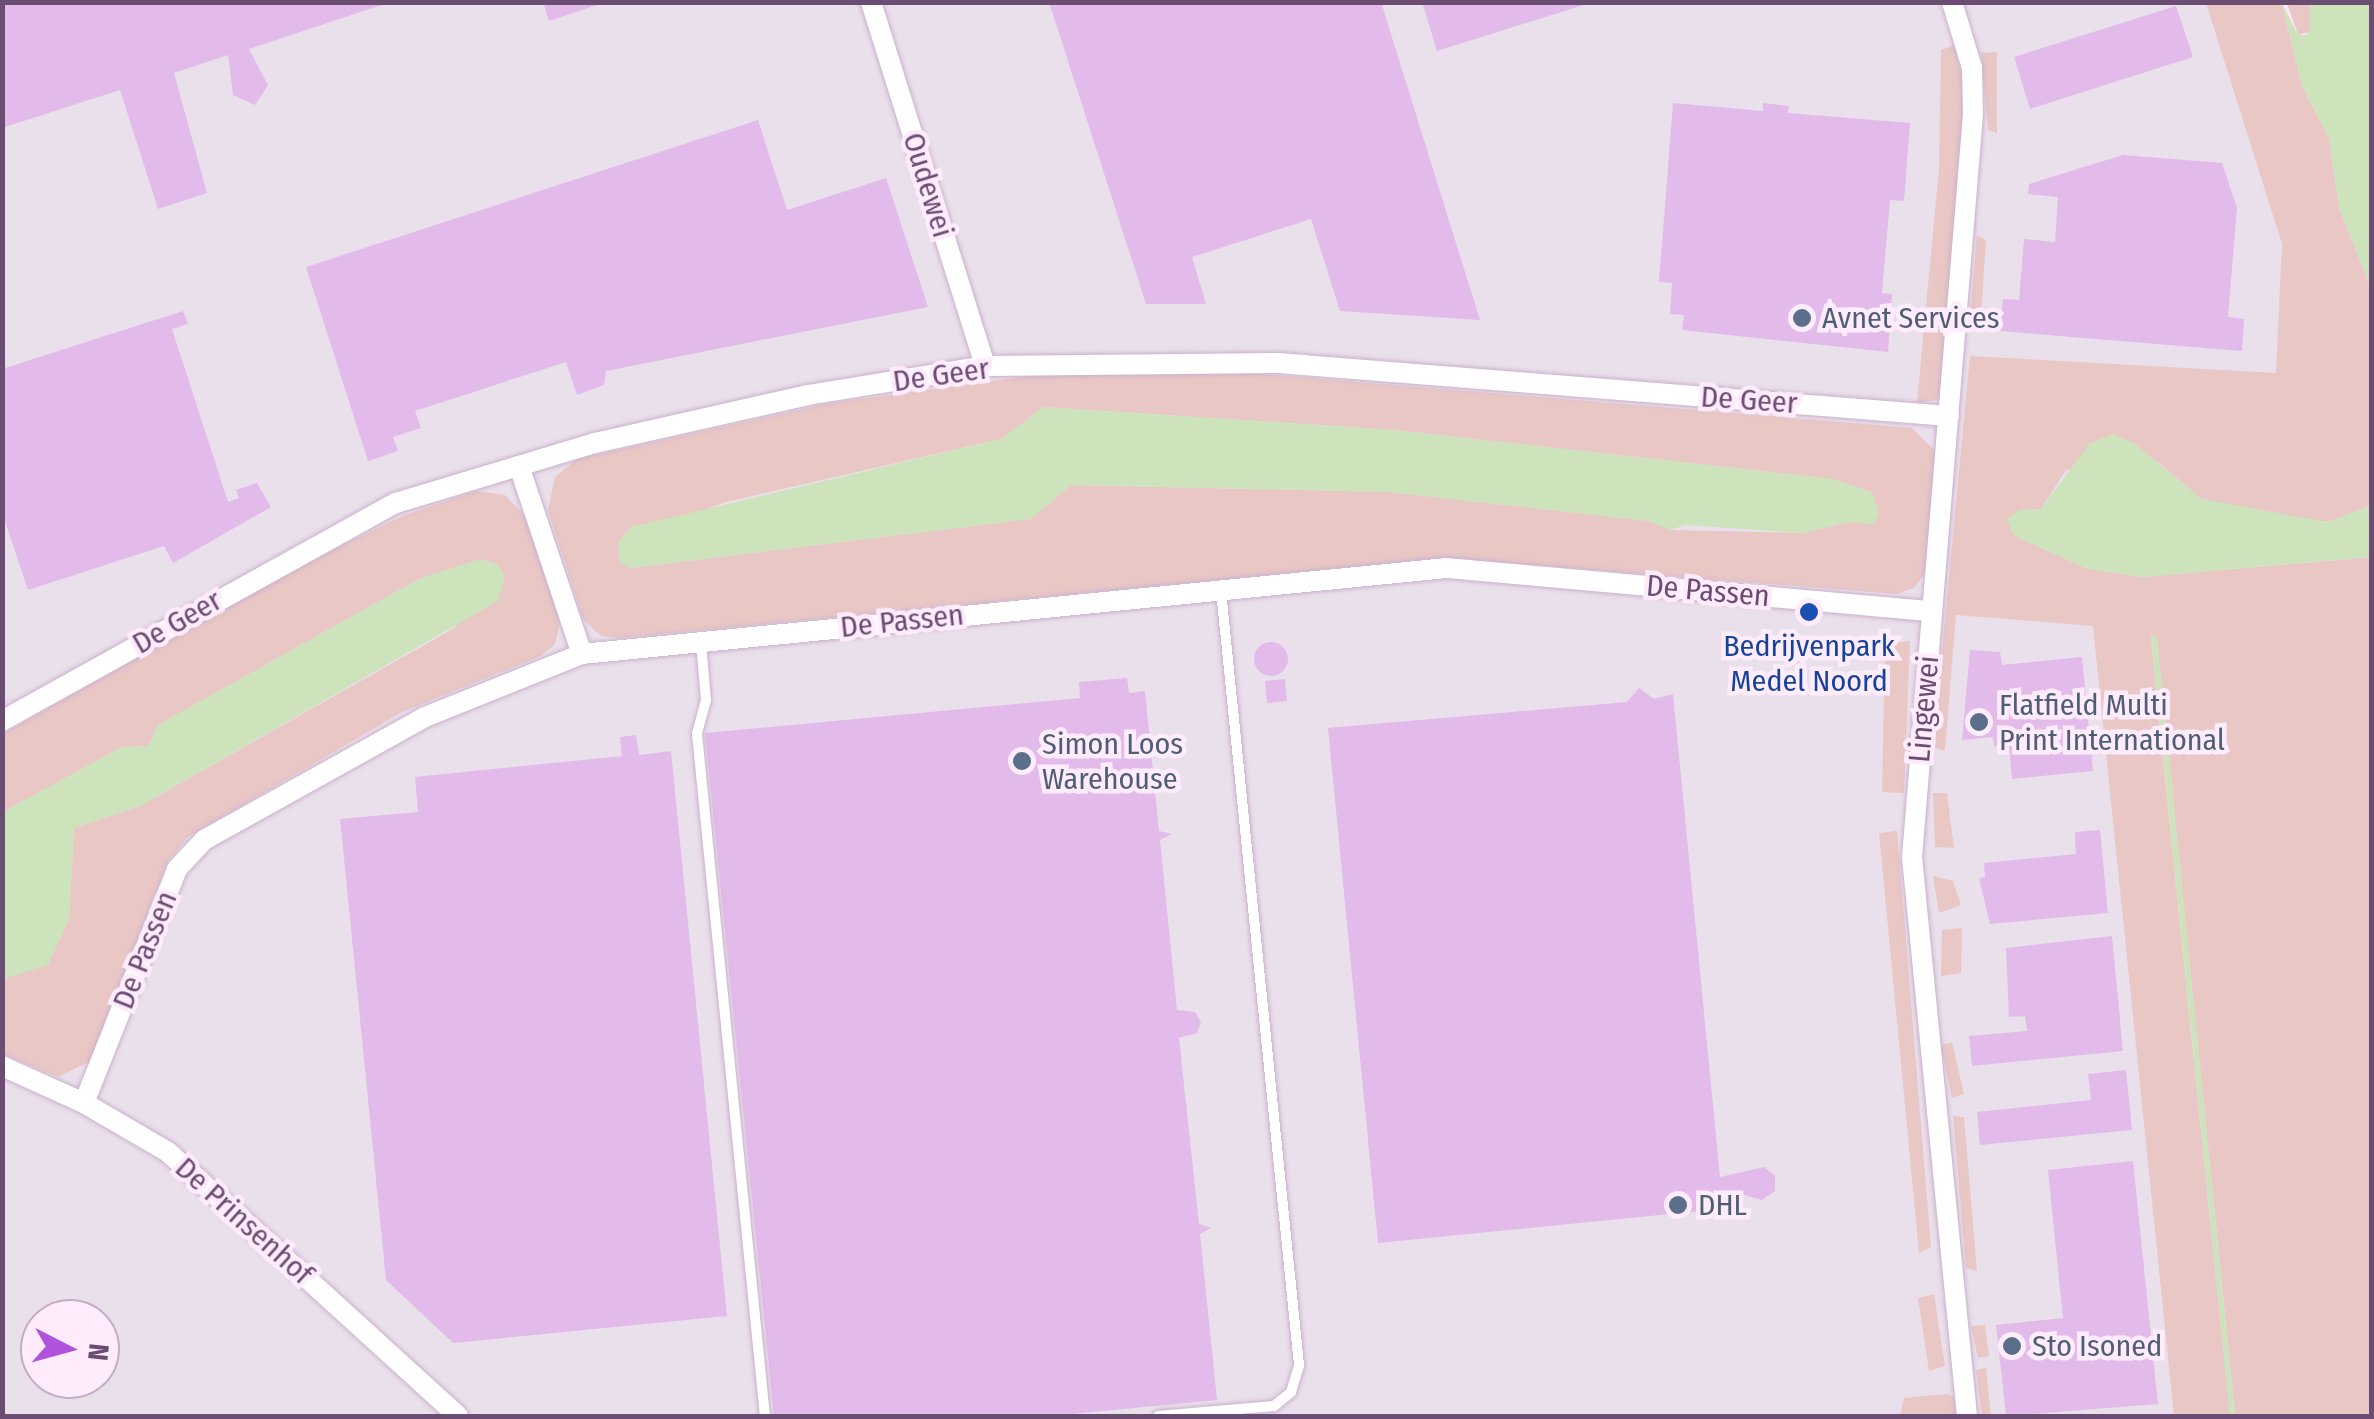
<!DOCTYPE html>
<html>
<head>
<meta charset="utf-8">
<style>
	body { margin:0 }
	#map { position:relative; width:2374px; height:1419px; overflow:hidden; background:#fbe6fa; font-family:"Fira Sans Condensed",sans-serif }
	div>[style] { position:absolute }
	.industrial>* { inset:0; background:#eae0eb }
	.green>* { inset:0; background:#e8c7c5 }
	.water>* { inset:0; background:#cce3bc }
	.building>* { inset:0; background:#e2bbea }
	.round { border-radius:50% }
	.roads { filter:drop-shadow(0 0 2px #cbb0ce) drop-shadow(0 0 2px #cbb0ce) }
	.service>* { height:10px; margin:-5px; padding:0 5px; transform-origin:5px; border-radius:5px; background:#fff }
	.minor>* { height:20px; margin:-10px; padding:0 10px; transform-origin:10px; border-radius:10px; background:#fff }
	.dots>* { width:28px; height:28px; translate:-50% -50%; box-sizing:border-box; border:5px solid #feecfd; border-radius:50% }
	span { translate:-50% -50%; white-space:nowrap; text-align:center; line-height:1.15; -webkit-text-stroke:9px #feecfd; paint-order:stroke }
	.street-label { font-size:30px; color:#6b4c73 }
	.service-label { font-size:30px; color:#4e5e75 }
	.left { translate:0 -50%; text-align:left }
	.transit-label { font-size:30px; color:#164399 }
	.frame { position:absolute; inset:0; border:5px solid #6b4c73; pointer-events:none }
	.north { position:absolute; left:20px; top:1299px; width:100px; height:100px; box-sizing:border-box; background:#feecfd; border:2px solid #c3acc6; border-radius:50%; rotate:96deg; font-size:28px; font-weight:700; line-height:40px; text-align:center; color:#6b4c73 }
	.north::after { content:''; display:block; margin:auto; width:35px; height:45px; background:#af53dd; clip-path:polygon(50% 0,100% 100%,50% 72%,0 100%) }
</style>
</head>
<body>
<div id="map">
	<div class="industrial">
		<div style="clip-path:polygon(evenodd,3px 3px,2241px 3px,2317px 234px,2207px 1173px,2233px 1416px,3px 1416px,3px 3px,40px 1319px,100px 1319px,100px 1379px,40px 1379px,40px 1319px)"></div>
	</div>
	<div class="green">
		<div style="clip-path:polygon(2206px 3px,2282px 3px,2302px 86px,2329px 138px,2339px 207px,2371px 288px,2372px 498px,2367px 507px,2329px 522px,2275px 514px,2201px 499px,2158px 462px,2066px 470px,2041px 509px,2019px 510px,2011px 528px,2019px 538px,2088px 569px,2142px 577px,2371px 557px,2371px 1416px,2235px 1416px,2157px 637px,2151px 636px,2155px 680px,2230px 1416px,2174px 1416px,2093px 626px,1956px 615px,1945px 751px,1933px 747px,1970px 356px,2276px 373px,2282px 244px)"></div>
		<div style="clip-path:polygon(2287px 3px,2310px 3px,2310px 32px,2298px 35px)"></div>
		<div style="clip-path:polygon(1954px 45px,1966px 94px,1942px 399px,1917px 403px,1939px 168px,1941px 50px)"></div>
		<div style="clip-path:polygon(1997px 52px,1997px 133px,1988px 130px,1981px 53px)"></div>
		<div style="clip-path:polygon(1977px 235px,1986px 240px,1980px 331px,1969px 331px)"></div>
		<div style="clip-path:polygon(evenodd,1212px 370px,1912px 428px,1937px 453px,1928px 569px,1914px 588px,1897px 594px,1446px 558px,619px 638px,601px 636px,583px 619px,548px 510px,555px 477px,577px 459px,826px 404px,1044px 374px,1212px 370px,1044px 407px,1394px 430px,1833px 479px,1872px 493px,1879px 512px,1874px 524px,1848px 522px,1802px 533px,1671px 530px,1650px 521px,1390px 492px,1071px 485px,1030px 519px,630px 568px,620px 562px,618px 542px,726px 502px,1001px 439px,1044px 407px)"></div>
		<div style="clip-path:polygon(476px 491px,505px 495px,527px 518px,560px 623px,555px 644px,541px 656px,402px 712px,188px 837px,168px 861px,89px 1062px,58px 1077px,3px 1054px,3px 979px,48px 964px,69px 919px,74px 828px,140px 806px,456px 627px,421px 578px,158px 725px,149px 746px,122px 747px,3px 812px,3px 734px,274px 579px,402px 516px)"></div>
		<div style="clip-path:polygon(1910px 641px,1904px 793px,1882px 792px,1885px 644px)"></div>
		<div style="clip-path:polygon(1933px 793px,1947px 793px,1954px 848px,1935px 847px)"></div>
		<div style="clip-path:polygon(1897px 831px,1931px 1247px,1919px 1253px,1879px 833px)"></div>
		<div style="clip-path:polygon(1933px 876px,1953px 881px,1961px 905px,1939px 913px)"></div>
		<div style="clip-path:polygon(1962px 928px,1961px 973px,1941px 976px,1942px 930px)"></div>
		<div style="clip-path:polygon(1952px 1042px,1964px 1094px,1952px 1098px,1941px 1045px)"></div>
		<div style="clip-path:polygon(1953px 1116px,1964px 1117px,1977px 1271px,1966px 1268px)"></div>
		<div style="clip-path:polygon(1934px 1294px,1945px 1366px,1929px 1371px,1918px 1298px)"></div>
		<div style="clip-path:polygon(1985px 1325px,1989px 1356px,1978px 1358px,1971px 1326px)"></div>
		<div style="clip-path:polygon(1986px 1368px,1991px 1416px,1982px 1416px,1976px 1370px)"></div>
		<div style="clip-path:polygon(1947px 1394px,1954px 1397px,1956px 1416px,1900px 1416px,1904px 1398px)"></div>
	</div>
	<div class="water">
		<div style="clip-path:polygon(2282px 3px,2298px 35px,2304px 35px,2310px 32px,2310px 3px,2371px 3px,2371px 288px,2339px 207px,2329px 138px,2302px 86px)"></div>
		<div style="clip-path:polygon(1044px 407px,1394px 430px,1833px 479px,1872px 492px,1879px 512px,1875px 524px,1848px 522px,1802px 533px,1685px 525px,1670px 530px,1649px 521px,1390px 492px,1071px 485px,1031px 519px,630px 568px,620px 562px,618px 542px,631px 527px,1001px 439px)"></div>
		<div style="clip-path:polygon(2112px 434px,2134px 443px,2201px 499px,2328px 522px,2367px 507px,2371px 498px,2371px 557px,2142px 577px,2088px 569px,2013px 535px,2007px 519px,2019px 510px,2041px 509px,2089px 444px)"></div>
		<div style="clip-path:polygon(481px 559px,497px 564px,505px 576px,498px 601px,140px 806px,74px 828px,69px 919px,48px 965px,3px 979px,3px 812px,122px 747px,148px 746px,158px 725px,421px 578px)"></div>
		<div style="clip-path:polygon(2151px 636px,2157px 637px,2235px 1416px,2230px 1416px)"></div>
	</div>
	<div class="building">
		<div style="clip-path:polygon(2px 2px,388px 2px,388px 3px,249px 49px,268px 85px,255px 105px,233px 95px,228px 55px,174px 73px,207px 193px,158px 209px,120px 90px,2px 128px)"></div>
		<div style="clip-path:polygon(543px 2px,603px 2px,603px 3px,549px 21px)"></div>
		<div style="clip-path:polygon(1049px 2px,1381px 2px,1480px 320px,1340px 311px,1311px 219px,1192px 257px,1206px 304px,1146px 304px)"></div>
		<div style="clip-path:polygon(1422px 2px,1590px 2px,1590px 3px,1437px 51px)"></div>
		<div style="clip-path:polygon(2176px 6px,2193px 57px,2030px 109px,2014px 57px)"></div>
		<div style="clip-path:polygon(1673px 103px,1763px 111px,1763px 103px,1789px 106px,1788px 113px,1910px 123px,1904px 201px,1890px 200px,1882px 293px,1892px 294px,1888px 352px,1682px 330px,1684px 315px,1670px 314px,1672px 283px,1659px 282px)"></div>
		<div style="clip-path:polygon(758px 120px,787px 210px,886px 178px,928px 307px,606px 371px,604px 385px,577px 395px,566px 362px,415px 411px,421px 428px,393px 437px,398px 451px,368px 461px,306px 267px)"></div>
		<div style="clip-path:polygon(2123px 155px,2222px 163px,2237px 208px,2228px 317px,2244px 319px,2242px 351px,2000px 331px,2003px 299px,2019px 300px,2024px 239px,2055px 242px,2058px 197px,2028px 194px,2029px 184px)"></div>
		<div style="clip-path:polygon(183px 311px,188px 324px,172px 329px,228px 502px,239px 498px,236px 490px,257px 483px,271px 507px,173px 563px,164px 546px,28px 590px,2px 512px,2px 369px)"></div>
		<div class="round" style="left:1254px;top:642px;width:34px;height:34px"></div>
		<div style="clip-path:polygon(1970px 650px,2000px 652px,2002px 665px,2082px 657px,2093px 771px,2012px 779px,2009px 745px,1994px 746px,1993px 737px,1962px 740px)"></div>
		<div style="clip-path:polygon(1127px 678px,1129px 693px,1145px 691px,1159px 831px,1172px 834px,1160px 840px,1177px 1010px,1195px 1012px,1201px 1022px,1197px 1033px,1179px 1038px,1199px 1224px,1211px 1228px,1200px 1234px,1217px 1400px,1051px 1416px,774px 1416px,705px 733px,1080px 698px,1079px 682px)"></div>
		<div style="clip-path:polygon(1285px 679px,1287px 701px,1267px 703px,1265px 681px)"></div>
		<div style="clip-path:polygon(1639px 688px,1654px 699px,1673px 694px,1720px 1177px,1764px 1167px,1775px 1176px,1775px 1191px,1762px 1200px,1740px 1194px,1741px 1207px,1378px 1243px,1328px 728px,1627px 702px)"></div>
		<div style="clip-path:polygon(636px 735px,639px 755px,671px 751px,727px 1316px,453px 1343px,386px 1280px,340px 819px,418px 812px,415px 777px,622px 756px,620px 737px)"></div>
		<div style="clip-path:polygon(2100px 830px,2108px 913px,1990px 924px,1979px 878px,1985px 877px,1984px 863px,2076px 854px,2075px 832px)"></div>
		<div style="clip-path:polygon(2112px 936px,2123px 1051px,1972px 1066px,1969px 1036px,2027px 1031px,2025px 1016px,2009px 1017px,2006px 948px)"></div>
		<div style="clip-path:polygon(2126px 1070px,2132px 1130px,1980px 1145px,1977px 1112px,2091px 1100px,2088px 1074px)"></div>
		<div style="clip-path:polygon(2133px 1161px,2158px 1404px,2006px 1416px,1996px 1325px,2063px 1318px,2048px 1170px)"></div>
	</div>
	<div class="roads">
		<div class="service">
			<div style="left:701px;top:643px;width:57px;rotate:85deg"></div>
			<div style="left:706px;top:700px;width:35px;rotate:105deg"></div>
			<div style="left:697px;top:734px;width:685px;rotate:84.31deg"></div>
			<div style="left:1158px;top:1416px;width:116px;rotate:-4.9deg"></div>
			<div style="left:1274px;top:1406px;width:22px;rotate:-39deg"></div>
			<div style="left:1291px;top:1392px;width:28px;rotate:-73deg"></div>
			<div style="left:1299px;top:1365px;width:779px;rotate:-95.75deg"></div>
		</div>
		<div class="minor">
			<div style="left:871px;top:2px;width:381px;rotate:72.6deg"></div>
			<div style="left:1952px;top:2px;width:69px;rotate:73.1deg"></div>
			<div style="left:1972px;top:68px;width:46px;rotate:88.8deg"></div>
			<div style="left:1973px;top:114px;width:745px;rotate:94.69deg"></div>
			<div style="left:1912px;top:857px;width:562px;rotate:84.38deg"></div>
			<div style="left:519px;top:466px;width:198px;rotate:71.5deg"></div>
			<div style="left:2px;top:721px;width:450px;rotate:-29deg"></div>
			<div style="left:396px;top:503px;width:208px;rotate:-16.8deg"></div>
			<div style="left:595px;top:443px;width:218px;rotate:-12.7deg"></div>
			<div style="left:808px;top:395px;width:179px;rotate:-9.3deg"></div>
			<div style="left:985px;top:366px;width:293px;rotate:-0.6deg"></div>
			<div style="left:1278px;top:363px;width:673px;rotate:4.52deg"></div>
			<div style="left:2px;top:1066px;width:90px;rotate:24.3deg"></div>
			<div style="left:84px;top:1103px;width:97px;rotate:30.3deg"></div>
			<div style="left:168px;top:1152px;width:392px;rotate:42.3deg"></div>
			<div style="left:84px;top:1103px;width:252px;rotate:-68.3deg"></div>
			<div style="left:177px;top:869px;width:40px;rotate:-47deg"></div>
			<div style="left:204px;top:840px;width:253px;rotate:-29.1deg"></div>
			<div style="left:425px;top:717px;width:169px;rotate:-21.9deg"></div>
			<div style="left:582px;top:654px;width:869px;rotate:-5.68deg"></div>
			<div style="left:1447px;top:568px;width:487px;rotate:5.1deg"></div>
		</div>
	</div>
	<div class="dots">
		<div style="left:1802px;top:318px;background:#5c6f8a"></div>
		<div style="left:1809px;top:612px;background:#1a4fb4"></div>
		<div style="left:1979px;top:722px;background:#5c6f8a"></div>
		<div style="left:1022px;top:761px;background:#5c6f8a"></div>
		<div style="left:1678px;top:1205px;background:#5c6f8a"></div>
		<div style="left:2012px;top:1346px;background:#5c6f8a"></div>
	</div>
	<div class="street-label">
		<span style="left:928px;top:185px;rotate:73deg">Oudewei</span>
		<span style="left:941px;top:375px;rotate:-8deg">De Geer</span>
		<span style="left:1749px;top:400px;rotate:4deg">De Geer</span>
		<span style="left:1708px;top:591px;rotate:5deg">De Passen</span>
		<span style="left:902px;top:621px;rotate:-6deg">De Passen</span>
		<span style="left:177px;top:622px;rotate:-30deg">De Geer</span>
		<span style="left:1924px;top:709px;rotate:-85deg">Lingewei</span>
		<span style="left:145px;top:950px;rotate:-68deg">De Passen</span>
		<span style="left:244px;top:1221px;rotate:42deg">De Prinsenhof</span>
	</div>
	<div class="service-label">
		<span class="left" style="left:1822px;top:318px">Avnet Services</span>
		<span class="left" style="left:1999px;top:722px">Flatfield Multi<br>Print International</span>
		<span class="left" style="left:1042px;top:761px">Simon Loos<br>Warehouse</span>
		<span class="left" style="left:1698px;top:1205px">DHL</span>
		<span class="left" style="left:2032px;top:1346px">Sto Isoned</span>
	</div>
	<div class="transit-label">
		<span style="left:1809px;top:663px">Bedrijvenpark<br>Medel Noord</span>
	</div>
	<div class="frame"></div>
	<div class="north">N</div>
</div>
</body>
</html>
